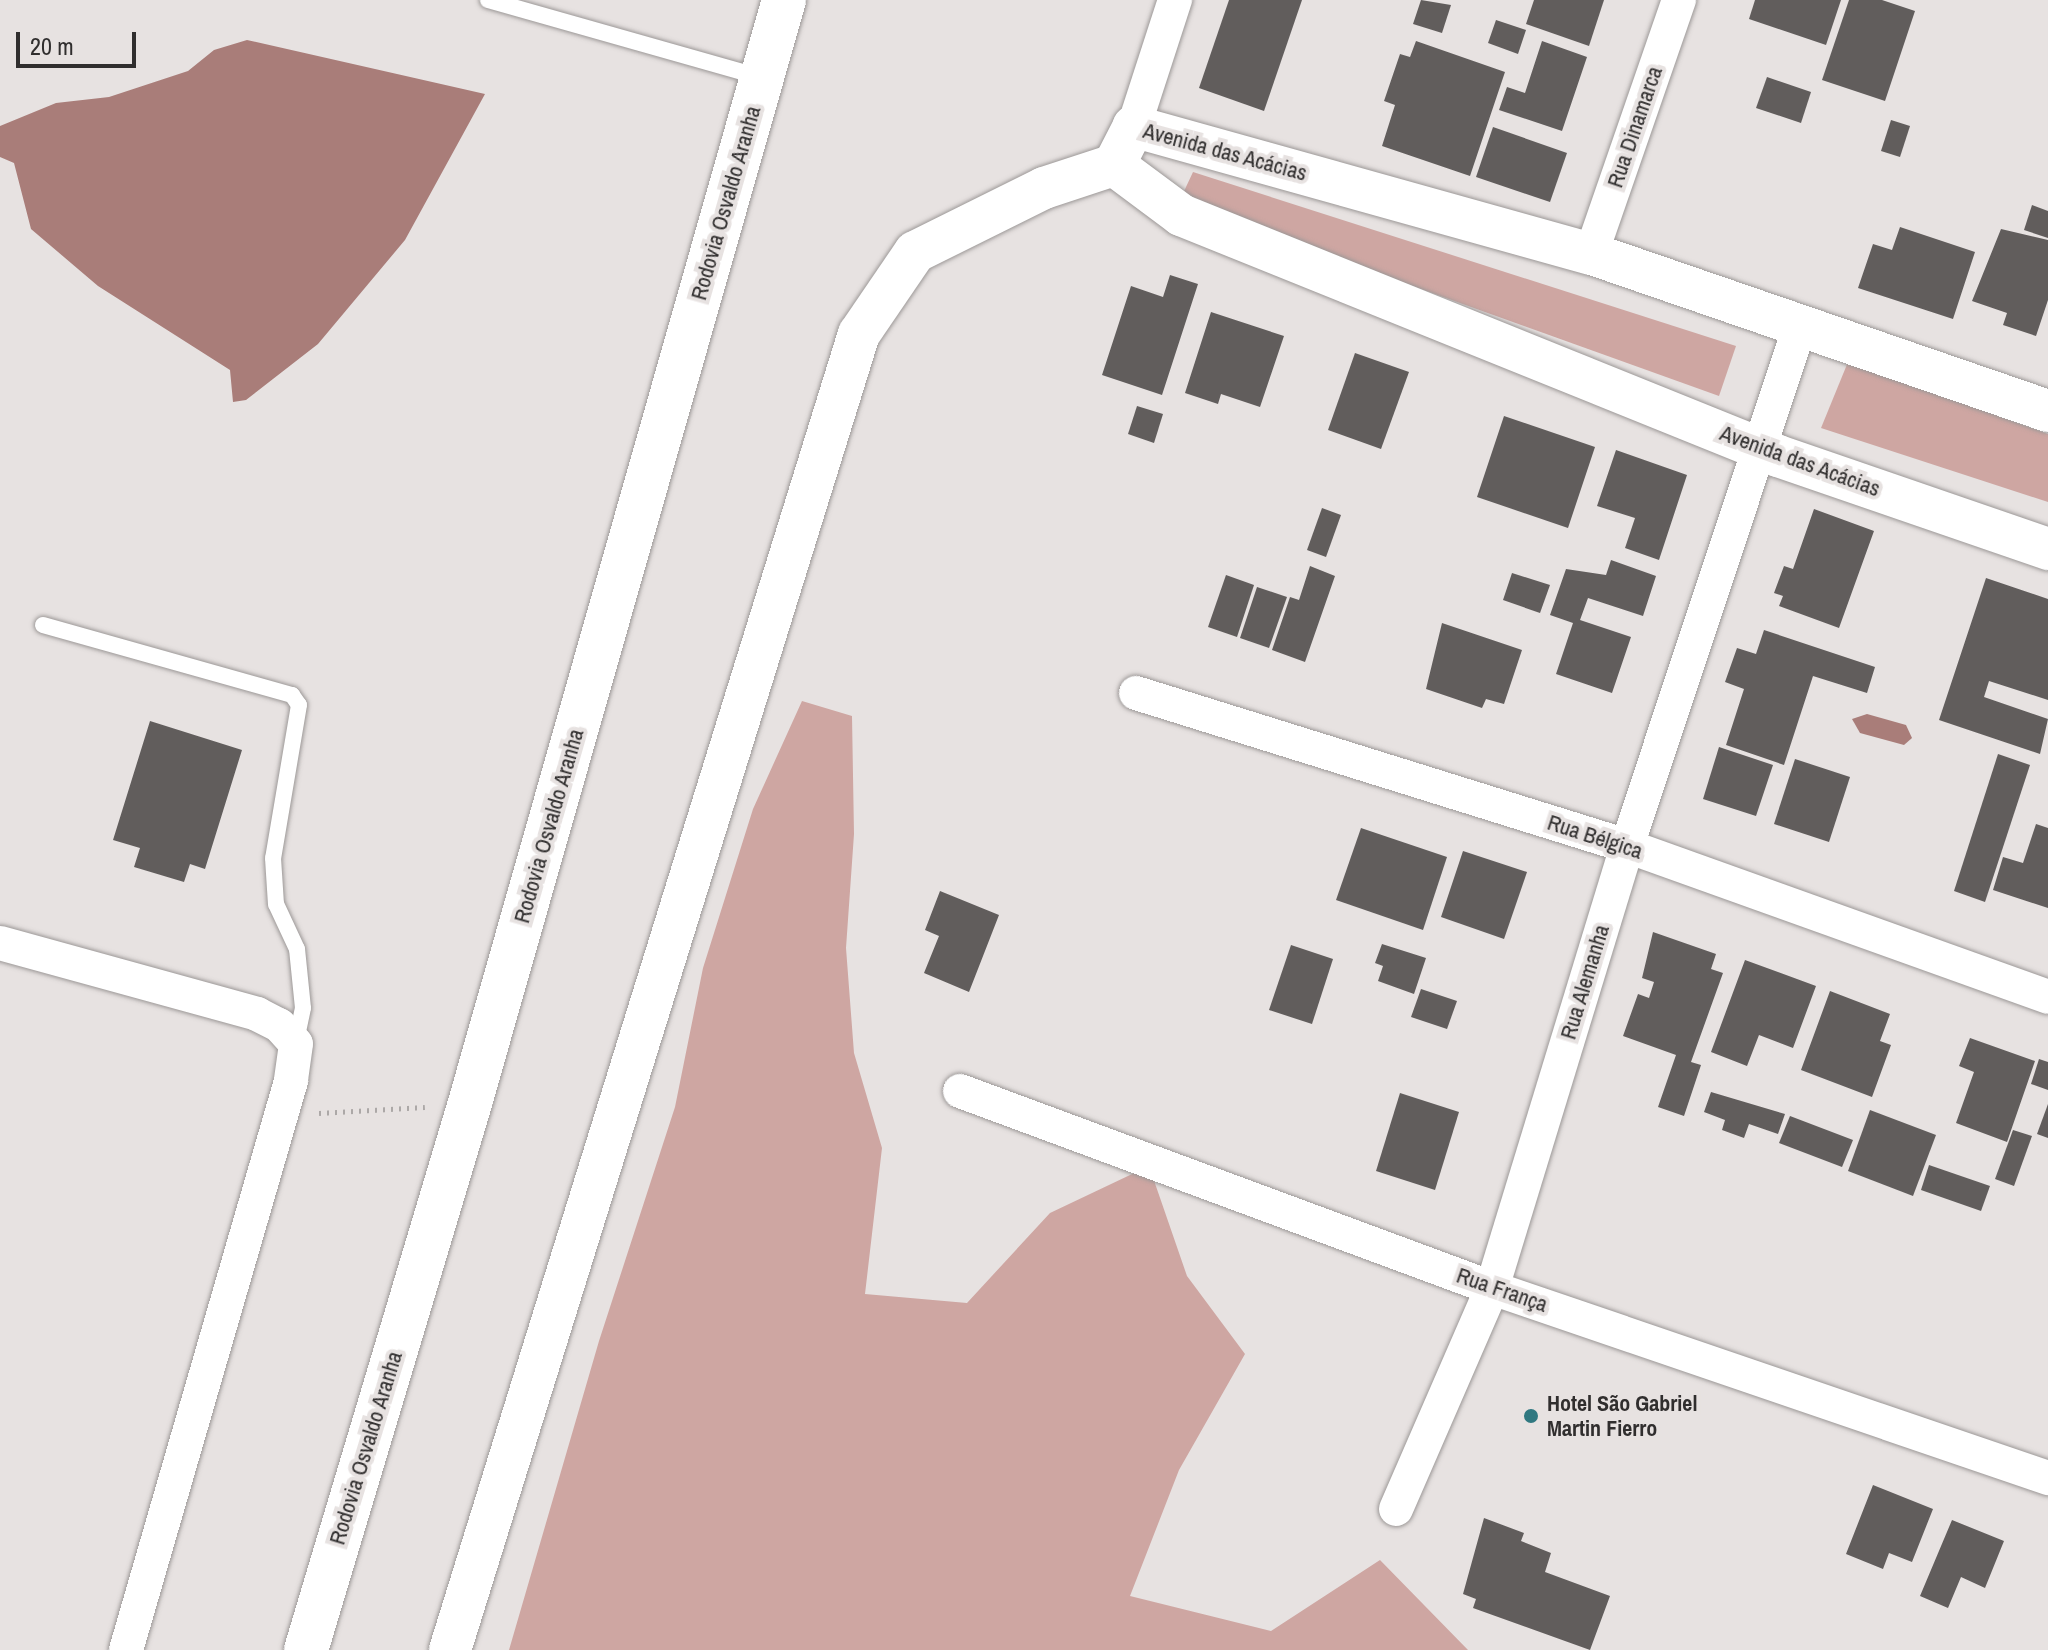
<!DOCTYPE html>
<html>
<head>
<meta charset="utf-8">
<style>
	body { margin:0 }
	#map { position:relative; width:2048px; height:1650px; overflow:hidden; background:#e7e2e1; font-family:"Archivo Narrow",sans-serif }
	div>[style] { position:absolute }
	.green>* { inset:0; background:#cea6a2 }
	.water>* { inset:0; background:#a97d79 }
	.building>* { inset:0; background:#615d5c }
	.path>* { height:5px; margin-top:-2.5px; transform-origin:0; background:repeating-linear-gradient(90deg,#aca8a7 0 2px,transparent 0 8px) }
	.roads { filter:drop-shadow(0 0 2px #9c9897) drop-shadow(0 0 2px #9c9897) }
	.service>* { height:16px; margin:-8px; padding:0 8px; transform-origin:8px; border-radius:8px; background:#fff }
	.minor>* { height:34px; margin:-17px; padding:0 17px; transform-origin:17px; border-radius:17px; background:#fff }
	.tertiary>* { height:42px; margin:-21px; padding:0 21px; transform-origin:21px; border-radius:21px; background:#fff }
	.trunk>* { height:44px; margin:-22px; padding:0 22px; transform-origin:22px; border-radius:22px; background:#fff }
	.dots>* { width:22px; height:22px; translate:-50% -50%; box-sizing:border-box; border:4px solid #e7e2e1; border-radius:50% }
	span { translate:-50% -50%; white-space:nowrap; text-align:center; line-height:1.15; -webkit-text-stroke:8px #e7e2e1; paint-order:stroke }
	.street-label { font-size:22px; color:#302e2e }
	.poi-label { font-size:22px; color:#302e2e; font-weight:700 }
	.left { translate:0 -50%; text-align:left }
	.scale { position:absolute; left:16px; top:32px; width:120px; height:36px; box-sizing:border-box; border:4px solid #302e2e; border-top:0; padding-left:10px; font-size:24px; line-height:28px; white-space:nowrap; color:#302e2e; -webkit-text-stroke:6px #e7e2e1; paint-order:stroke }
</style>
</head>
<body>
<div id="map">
	<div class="green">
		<div style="clip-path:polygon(1193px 172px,1736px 346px,1719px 396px,1179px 202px)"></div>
		<div style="clip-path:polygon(1848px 362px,2048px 434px,2048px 502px,1821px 428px)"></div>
		<div style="clip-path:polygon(802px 701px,852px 716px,854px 834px,846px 948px,854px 1053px,882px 1148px,865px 1294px,967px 1303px,1050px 1213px,1149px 1166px,1187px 1276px,1245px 1354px,1179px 1470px,1130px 1596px,1271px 1631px,1380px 1560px,1468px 1650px,509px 1650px,599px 1341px,675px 1107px,703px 968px,753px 809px)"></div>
	</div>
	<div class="water">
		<div style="clip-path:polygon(247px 40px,485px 94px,405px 240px,318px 344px,246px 400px,233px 402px,230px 370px,98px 286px,31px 229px,14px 163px,0 157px,0 126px,56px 103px,109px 97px,188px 71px,214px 50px)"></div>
		<div style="clip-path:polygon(1867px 714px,1906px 725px,1912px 738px,1904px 745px,1860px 733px,1852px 719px)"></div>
	</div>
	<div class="building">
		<div style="clip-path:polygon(1229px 0,1302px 0,1264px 111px,1199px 88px)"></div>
		<div style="clip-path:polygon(1421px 0,1451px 5px,1442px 33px,1413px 24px)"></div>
		<div style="clip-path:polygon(1534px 0,1604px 0,1589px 46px,1526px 24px)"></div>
		<div style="clip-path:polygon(1755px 0,1841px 0,1826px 45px,1749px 19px)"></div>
		<div style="clip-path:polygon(1849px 0,1882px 0,1915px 11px,1885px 101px,1822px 80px)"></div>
		<div style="clip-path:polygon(1496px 20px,1526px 30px,1518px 54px,1488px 43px)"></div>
		<div style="clip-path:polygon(1416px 41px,1505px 72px,1470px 176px,1382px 146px,1395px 105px,1384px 101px,1400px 54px,1410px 57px)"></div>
		<div style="clip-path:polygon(1542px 41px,1587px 57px,1562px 131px,1499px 110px,1507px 87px,1525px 93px)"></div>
		<div style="clip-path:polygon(1767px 77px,1811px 92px,1801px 123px,1756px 108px)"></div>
		<div style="clip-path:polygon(1891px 120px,1910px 126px,1900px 157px,1881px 151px)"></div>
		<div style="clip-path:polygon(1493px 127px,1567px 153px,1550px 202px,1476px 177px)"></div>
		<div style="clip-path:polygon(2032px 205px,2048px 211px,2048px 238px,2024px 230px)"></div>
		<div style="clip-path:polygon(1900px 227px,1975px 252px,1953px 319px,1858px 288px,1873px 244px,1892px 250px)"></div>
		<div style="clip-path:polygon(2001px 229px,2048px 240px,2048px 300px,2036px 336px,2003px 325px,2007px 313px,1972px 301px)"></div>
		<div style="clip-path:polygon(1170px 275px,1198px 284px,1162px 395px,1102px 375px,1131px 286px,1163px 297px)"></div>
		<div style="clip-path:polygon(1211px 312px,1284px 336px,1260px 407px,1221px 394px,1218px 404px,1185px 393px)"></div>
		<div style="clip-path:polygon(1355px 353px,1409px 372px,1381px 449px,1328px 430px)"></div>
		<div style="clip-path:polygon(1137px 406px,1163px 414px,1154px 443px,1128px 434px)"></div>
		<div style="clip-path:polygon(1504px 416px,1595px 447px,1568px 528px,1477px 497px)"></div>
		<div style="clip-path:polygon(1616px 450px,1687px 475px,1659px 560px,1625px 548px,1635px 518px,1597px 506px)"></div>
		<div style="clip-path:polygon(1322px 508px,1341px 515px,1326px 557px,1307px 550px)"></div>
		<div style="clip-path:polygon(1814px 509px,1874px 531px,1839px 628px,1779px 606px,1783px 596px,1774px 593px,1784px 566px,1793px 569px)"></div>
		<div style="clip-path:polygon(1611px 560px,1656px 576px,1643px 616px,1588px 598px,1580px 620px,1631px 637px,1612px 693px,1556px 674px,1573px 623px,1550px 615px,1566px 569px,1606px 575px)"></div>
		<div style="clip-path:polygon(1310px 566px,1335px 576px,1305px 662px,1272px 650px,1290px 597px,1299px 600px)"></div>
		<div style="clip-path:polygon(1512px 573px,1550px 585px,1540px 613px,1503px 600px)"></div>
		<div style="clip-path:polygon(1226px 575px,1254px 585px,1237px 637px,1208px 627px)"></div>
		<div style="clip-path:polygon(1986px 578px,2048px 599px,2048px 700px,1989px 681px,1984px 697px,2048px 719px,2040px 754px,1939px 720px)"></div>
		<div style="clip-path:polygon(1257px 587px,1287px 597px,1269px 648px,1240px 638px)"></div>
		<div style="clip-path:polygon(1442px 623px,1522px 650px,1504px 704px,1486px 699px,1482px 708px,1426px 689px)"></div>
		<div style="clip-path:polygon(1764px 630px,1875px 667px,1867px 693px,1813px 676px,1784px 765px,1726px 745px,1744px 689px,1725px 682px,1737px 648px,1756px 654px)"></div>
		<div style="clip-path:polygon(150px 721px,242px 750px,205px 869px,190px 864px,184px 882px,134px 867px,140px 848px,113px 840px)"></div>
		<div style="clip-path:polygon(1719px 747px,1773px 765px,1756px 816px,1703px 799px)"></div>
		<div style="clip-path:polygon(1998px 754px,2030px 765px,1985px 902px,1954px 891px)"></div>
		<div style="clip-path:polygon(1795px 759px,1850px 777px,1829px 842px,1774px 824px)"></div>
		<div style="clip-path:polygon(2036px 824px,2048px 828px,2048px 908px,1993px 890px,2003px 857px,2023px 863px)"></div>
		<div style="clip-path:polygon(1361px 828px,1447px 857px,1423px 930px,1336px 900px)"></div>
		<div style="clip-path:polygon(1463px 851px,1527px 872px,1504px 939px,1441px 917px)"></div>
		<div style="clip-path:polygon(940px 891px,999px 915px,969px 992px,924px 973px,939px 936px,925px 930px)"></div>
		<div style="clip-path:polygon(1653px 932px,1716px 954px,1711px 969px,1723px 973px,1691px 1062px,1701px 1065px,1684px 1116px,1658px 1107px,1676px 1055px,1623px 1036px,1638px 994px,1649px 998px,1654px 982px,1642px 978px)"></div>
		<div style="clip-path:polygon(1382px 944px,1426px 958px,1414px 994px,1378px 981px,1383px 966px,1375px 963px)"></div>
		<div style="clip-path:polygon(1291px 945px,1333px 959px,1312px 1024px,1269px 1010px)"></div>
		<div style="clip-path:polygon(1745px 960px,1816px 986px,1793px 1048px,1759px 1035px,1747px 1066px,1711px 1052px)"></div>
		<div style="clip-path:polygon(1421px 989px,1457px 1001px,1447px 1029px,1411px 1017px)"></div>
		<div style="clip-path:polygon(1830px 991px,1890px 1014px,1880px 1041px,1891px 1045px,1872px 1097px,1801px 1070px)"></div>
		<div style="clip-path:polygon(1970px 1038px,2035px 1061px,2007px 1142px,1956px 1123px,1974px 1072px,1959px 1066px)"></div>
		<div style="clip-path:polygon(2039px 1059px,2048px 1062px,2048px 1090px,2031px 1084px)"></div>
		<div style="clip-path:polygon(1711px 1092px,1785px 1114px,1778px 1134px,1749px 1124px,1744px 1138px,1722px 1130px,1725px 1120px,1704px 1112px)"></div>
		<div style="clip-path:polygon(1400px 1093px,1459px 1112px,1435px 1190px,1376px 1171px)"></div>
		<div style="clip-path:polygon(2048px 1104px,2048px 1138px,2037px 1134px)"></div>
		<div style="clip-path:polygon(1870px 1110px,1936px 1135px,1913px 1196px,1848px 1171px)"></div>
		<div style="clip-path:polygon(1790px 1116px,1853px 1140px,1842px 1167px,1779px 1143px)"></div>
		<div style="clip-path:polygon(2013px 1130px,2032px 1136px,2014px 1186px,1995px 1179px)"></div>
		<div style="clip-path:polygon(1929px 1165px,1990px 1186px,1981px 1211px,1921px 1190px)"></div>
		<div style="clip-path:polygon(1873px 1485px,1933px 1509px,1912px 1562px,1889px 1553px,1883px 1569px,1846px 1554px)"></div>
		<div style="clip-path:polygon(1484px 1518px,1524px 1533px,1521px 1541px,1551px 1553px,1545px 1572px,1610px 1596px,1590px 1650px,1473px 1608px,1476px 1599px,1463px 1594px)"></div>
		<div style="clip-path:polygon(1952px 1520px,2004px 1541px,1985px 1588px,1961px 1577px,1948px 1608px,1920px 1596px)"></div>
	</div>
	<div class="path">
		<div style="left:319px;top:1113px;width:106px;rotate:-3.2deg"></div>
	</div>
	<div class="roads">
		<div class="service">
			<div style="left:488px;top:0;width:283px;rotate:15.8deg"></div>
			<div style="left:43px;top:625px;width:259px;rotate:15.7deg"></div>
			<div style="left:292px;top:695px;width:12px;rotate:55deg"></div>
			<div style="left:299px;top:705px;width:155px;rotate:99.6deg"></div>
			<div style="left:273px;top:858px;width:46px;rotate:86.3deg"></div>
			<div style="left:276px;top:904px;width:50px;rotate:65deg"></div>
			<div style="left:297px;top:949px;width:59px;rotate:84.2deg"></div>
			<div style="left:303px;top:1008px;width:35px;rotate:102deg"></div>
		</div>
		<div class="minor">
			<div style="left:1134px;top:126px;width:133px;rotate:-72deg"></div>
			<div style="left:1591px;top:254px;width:269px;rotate:-70.9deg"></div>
			<div style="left:1136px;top:693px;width:514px;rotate:17.31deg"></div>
			<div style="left:1627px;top:846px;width:447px;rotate:19.7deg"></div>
			<div style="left:0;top:943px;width:267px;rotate:15.4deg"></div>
			<div style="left:257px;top:1014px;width:25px;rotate:27deg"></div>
			<div style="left:279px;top:1025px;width:25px;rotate:48deg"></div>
			<div style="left:296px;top:1044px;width:37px;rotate:98deg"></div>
			<div style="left:291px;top:1081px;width:592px;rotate:106.17deg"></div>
			<div style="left:960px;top:1091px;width:567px;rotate:20.32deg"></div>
			<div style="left:1492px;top:1288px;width:588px;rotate:18.87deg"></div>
			<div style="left:1396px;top:1509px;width:241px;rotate:-66.5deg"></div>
			<div style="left:1492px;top:1288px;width:462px;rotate:-73deg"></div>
			<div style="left:1627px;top:846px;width:548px;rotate:-71.6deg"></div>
		</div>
		<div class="tertiary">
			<div style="left:2048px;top:411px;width:483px;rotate:-161deg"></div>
			<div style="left:1591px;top:254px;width:475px;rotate:-164.4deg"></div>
			<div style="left:1134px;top:126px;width:44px;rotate:117.1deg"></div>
			<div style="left:1114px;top:165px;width:84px;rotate:36.7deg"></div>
			<div style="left:1181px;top:215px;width:644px;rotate:21.98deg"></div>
			<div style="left:1778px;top:456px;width:286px;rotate:19deg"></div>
			<div style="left:450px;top:1650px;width:1378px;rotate:-72.74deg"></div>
			<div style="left:859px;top:334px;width:99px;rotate:-55.7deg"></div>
			<div style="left:915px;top:252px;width:144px;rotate:-26.4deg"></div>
			<div style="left:1044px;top:188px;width:74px;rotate:-18.2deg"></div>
		</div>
		<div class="trunk">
			<div style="left:306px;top:1650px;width:571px;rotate:-73.31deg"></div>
			<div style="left:470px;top:1103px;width:1147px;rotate:-74.11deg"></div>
		</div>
	</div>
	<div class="dots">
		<div style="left:1531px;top:1416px;background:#307880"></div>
	</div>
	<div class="street-label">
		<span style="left:1635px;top:127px;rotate:-71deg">Rua Dinamarca</span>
		<span style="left:1225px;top:152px;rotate:15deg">Avenida das Acácias</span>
		<span style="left:726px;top:203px;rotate:-74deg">Rodovia Osvaldo Aranha</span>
		<span style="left:1800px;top:461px;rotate:20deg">Avenida das Acácias</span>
		<span style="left:549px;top:826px;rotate:-74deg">Rodovia Osvaldo Aranha</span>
		<span style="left:1595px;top:837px;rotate:18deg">Rua Bélgica</span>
		<span style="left:1585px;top:982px;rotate:-73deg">Rua Alemanha</span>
		<span style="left:1502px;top:1290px;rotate:19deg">Rua França</span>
		<span style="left:366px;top:1448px;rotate:-73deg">Rodovia Osvaldo Aranha</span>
	</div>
	<div class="poi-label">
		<span class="left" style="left:1547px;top:1416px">Hotel São Gabriel<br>Martin Fierro</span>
	</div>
	<div class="scale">20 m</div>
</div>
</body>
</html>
